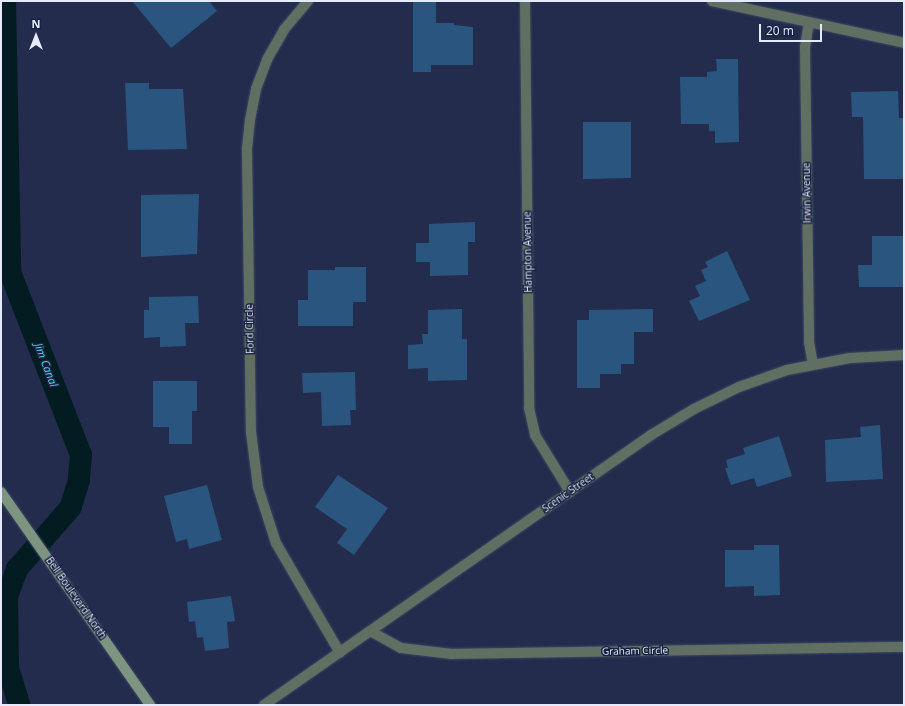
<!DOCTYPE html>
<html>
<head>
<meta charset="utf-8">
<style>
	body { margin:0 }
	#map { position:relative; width:905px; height:706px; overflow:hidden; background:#232c4c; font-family:"Open Sans",sans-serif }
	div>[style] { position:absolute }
	.canal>* { height:22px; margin:-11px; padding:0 11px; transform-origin:11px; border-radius:11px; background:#021c21 }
	.building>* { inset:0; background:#2a557f }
	.roads { filter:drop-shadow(0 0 1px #3e4765) drop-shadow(0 0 1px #3e4765) }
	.street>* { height:10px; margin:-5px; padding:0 5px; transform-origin:5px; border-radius:5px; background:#616f63 }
	.secondary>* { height:10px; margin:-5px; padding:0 5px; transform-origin:5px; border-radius:5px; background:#7c9480 }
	span { translate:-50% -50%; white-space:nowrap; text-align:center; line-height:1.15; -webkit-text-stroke:3px #192241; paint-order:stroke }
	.street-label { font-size:10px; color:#e5ebfc }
	.water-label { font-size:11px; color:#53d4e8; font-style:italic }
	.frame { position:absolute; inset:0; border:2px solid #e5ebfc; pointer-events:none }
	.north { position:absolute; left:16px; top:16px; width:40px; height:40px; -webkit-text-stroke:3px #192241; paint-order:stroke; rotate:0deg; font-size:11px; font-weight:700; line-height:16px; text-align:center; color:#e5ebfc }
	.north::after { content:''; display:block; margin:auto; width:14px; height:18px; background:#e5ebfc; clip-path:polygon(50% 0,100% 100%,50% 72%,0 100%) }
	.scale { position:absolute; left:759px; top:24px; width:63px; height:18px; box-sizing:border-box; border:2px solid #e5ebfc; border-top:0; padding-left:5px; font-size:12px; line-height:14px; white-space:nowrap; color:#e5ebfc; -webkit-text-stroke:3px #192241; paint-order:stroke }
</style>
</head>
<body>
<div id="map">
	<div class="canal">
		<div style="left:5px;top:1px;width:271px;rotate:88.9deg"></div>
		<div style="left:10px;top:272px;width:196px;rotate:68.8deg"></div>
		<div style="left:81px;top:455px;width:25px;rotate:95deg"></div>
		<div style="left:79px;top:480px;width:28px;rotate:107deg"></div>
		<div style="left:71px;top:507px;width:82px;rotate:131.1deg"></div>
		<div style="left:17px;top:569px;width:29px;rotate:110deg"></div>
		<div style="left:7px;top:596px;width:72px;rotate:89.2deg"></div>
		<div style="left:8px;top:668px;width:39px;rotate:73deg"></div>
	</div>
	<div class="building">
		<div style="clip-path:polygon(132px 1px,209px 1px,217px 11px,171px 48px)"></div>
		<div style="clip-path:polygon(413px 1px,436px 1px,436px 23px,454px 23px,454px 25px,473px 27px,473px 65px,431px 65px,431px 72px,413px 72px)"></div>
		<div style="clip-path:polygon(716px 59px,738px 59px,739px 142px,715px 143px,715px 131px,709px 131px,709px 124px,681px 124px,680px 77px,707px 77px,707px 72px,717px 71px)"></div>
		<div style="clip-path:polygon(125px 83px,149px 83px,149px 89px,183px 89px,187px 149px,128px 150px)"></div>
		<div style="clip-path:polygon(898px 91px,899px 118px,904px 118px,904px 179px,864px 179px,863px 117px,852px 117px,851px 92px)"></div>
		<div style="clip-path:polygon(583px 122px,631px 122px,631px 178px,583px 179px)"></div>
		<div style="clip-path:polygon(199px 194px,197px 254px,141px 257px,141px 195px)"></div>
		<div style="clip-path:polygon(475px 222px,475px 242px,468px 242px,468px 275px,430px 276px,430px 262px,416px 262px,416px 243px,429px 243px,429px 224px)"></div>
		<div style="clip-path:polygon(872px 236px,904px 236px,904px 287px,859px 287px,858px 265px,872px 265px)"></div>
		<div style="clip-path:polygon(727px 251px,750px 300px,699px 321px,689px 301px,700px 296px,695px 286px,706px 281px,701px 270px,708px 267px,705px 262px)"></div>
		<div style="clip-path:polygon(335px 267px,366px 267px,366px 302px,353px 302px,353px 326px,298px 326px,298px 300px,308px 300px,308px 270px,335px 270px)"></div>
		<div style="clip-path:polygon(198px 296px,199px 323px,185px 323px,186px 346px,160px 347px,160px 337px,144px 338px,144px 310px,149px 310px,149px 297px)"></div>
		<div style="clip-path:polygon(462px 309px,462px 339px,467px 339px,467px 380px,428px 381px,428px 368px,408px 369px,408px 345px,423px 344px,422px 334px,428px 334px,428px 310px)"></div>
		<div style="clip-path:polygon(653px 309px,653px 332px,634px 332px,634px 364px,621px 364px,621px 374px,600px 374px,600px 388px,577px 388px,577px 320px,589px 320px,589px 310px)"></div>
		<div style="clip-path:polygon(355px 372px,356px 410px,350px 410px,351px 425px,322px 426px,321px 392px,303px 393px,302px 373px)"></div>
		<div style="clip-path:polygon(153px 381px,197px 381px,197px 411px,192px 411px,192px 444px,169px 444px,169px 427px,153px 427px)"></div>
		<div style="clip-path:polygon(880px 425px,883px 479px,826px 482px,825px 440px,861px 437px,860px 427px)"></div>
		<div style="clip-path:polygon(779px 436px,792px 476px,757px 487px,754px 478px,731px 485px,725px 468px,728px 468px,726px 460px,745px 454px,743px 448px)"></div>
		<div style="clip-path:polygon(338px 475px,388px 508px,354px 555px,337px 543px,347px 529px,315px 507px)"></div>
		<div style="clip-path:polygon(207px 485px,222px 540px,189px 549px,187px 539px,176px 542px,164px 496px)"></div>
		<div style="clip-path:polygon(754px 545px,779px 545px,780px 595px,754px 596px,754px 586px,725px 587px,725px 550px,754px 550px)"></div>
		<div style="clip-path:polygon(231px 596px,235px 621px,227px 622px,229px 648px,205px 651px,203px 637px,197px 638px,195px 621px,189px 622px,187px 602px)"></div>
	</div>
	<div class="roads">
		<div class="street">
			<div style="left:308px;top:1px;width:38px;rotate:130deg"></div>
			<div style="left:284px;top:30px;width:34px;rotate:120deg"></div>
			<div style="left:267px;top:60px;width:31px;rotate:111deg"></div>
			<div style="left:256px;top:89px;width:32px;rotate:101deg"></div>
			<div style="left:250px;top:120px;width:31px;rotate:96deg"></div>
			<div style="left:247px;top:151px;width:281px;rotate:89.2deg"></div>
			<div style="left:251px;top:432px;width:55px;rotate:82.7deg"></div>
			<div style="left:258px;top:487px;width:59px;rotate:72.2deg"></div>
			<div style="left:276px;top:543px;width:127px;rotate:59.8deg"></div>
			<div style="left:525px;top:1px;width:407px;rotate:89.4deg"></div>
			<div style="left:529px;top:408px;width:28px;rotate:77deg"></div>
			<div style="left:535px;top:435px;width:67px;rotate:58.4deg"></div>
			<div style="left:712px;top:1px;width:197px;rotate:12.3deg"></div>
			<div style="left:809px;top:22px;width:25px;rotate:99deg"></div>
			<div style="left:805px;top:47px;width:295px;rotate:89.2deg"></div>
			<div style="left:809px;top:342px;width:22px;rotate:80deg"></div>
			<div style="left:370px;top:631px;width:35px;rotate:29deg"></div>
			<div style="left:401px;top:648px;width:51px;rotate:6.7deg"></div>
			<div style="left:452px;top:654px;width:452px;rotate:-0.9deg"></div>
			<div style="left:264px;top:705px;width:472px;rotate:-34.9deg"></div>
			<div style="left:651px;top:435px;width:50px;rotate:-31.2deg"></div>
			<div style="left:694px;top:409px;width:50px;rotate:-26.1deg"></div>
			<div style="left:739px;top:387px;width:51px;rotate:-19.5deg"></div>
			<div style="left:787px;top:370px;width:64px;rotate:-10.8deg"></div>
			<div style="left:850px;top:358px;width:54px;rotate:-3.2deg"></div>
		</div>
		<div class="secondary">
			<div style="left:1px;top:492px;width:260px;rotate:55deg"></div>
		</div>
	</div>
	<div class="street-label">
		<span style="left:807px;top:193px;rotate:-91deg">Irwin Avenue</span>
		<span style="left:528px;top:252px;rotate:-91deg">Hampton Avenue</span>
		<span style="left:250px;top:329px;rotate:-91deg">Ford Circle</span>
		<span style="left:568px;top:493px;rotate:-35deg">Scenic Street</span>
		<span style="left:76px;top:598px;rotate:55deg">Bell Boulevard North</span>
		<span style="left:635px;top:651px;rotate:-1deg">Graham Circle</span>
	</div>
	<div class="water-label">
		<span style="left:46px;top:365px;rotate:69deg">Jim Canal</span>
	</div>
	<div class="frame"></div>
	<div class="north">N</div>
	<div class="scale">20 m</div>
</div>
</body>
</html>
